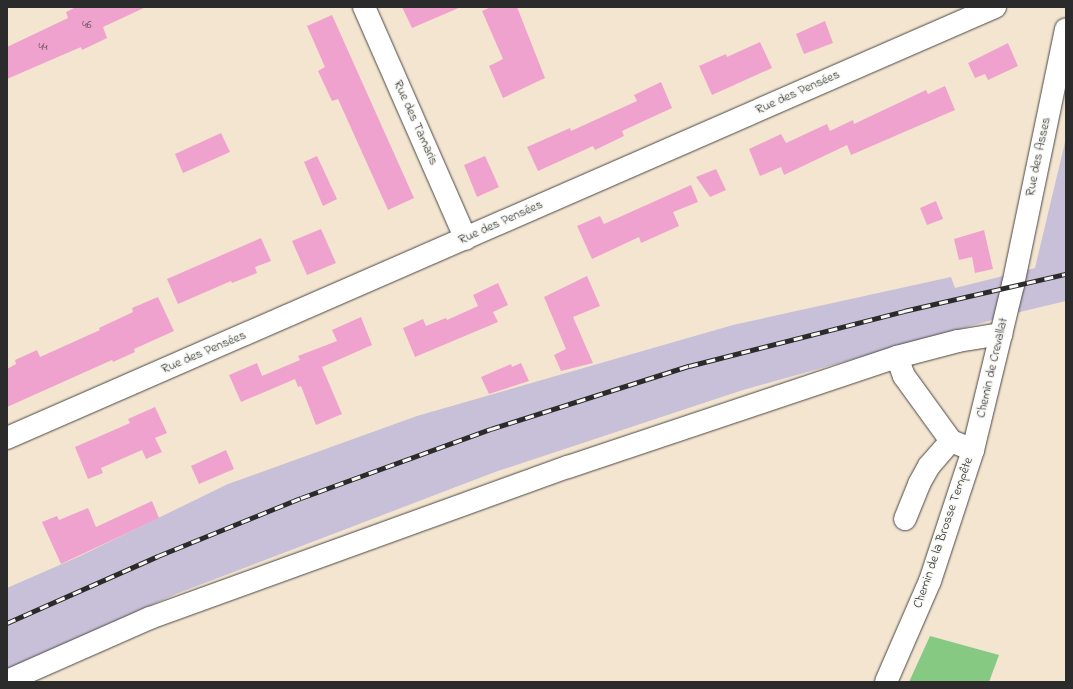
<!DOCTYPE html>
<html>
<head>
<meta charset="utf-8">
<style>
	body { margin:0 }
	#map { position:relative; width:1073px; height:689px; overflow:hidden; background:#f4e5d0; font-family:"Indie Flower",sans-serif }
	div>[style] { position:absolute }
	.industrial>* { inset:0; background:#c8bfd8 }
	.green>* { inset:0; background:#86c983 }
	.building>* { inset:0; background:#f0a2ce }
	.roads { filter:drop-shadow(0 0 1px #494744) drop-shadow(0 0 1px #494744) }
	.minor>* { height:22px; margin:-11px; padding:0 11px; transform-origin:11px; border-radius:11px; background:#fff }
	.rail>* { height:4.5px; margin-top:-2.25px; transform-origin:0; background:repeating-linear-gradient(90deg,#f6f6f2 0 9px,#2b2b2b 0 18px); box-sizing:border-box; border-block:1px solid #2b2b2b }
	span { translate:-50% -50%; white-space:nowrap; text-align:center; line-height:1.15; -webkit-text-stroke:3px #f6f6f2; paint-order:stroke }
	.number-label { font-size:11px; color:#5c4954 }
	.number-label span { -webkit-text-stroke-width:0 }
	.street-label { font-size:13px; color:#2b2b2b }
	.frame { position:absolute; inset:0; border:8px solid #2b2b2b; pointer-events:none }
</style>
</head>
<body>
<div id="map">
	<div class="industrial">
		<div style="clip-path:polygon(1066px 138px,1066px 301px,1024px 311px,743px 390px,495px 472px,176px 594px,7px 669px,7px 588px,78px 557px,228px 484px,417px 416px,733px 325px,951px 277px,955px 288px,1035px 268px)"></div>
	</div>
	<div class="green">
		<div style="clip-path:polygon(930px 636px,999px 655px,989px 682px,909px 682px)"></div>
	</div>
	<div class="building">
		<div style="clip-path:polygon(76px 7px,146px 7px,103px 27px,107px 38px,82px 50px,81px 47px,7px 79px,7px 47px,68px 18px,66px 12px)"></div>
		<div style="clip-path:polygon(402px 7px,461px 7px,412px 28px)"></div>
		<div style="clip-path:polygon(491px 7px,517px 7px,545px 78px,503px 98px,489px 66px,503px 59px,482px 11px)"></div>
		<div style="clip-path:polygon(332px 15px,414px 198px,388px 210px,338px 99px,332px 101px,318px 71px,325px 67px,307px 26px)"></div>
		<div style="clip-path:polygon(825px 21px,833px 43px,804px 54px,796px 34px)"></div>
		<div style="clip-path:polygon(760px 42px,772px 68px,712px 95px,699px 66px,726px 54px,727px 57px)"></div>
		<div style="clip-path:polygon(1008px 43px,1018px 66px,988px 80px,985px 74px,975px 78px,968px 63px)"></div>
		<div style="clip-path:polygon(661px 82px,672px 108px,622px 131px,624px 136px,595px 150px,593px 146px,538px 171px,527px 147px,570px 128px,571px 131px,637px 101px,634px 95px)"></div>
		<div style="clip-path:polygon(945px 86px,955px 110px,851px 155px,847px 145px,784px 175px,781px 167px,760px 176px,749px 149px,781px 134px,786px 143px,827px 124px,830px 131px,853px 120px,854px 124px,926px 90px,928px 94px)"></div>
		<div style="clip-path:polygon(221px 133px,230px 152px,183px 173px,175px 154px)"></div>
		<div style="clip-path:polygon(317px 156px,337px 199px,323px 206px,304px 162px)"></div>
		<div style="clip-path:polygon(485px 156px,499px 187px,477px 197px,464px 165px)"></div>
		<div style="clip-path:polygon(716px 169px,726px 190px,710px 197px,696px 177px)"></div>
		<div style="clip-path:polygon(691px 185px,698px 202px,673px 212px,679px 226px,641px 243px,639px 237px,592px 259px,577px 226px,600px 216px,604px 224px)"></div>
		<div style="clip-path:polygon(936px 201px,943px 219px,927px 225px,920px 208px)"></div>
		<div style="clip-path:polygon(321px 229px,336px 263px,307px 275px,292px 241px)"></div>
		<div style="clip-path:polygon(984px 230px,993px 269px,975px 273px,972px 257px,959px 260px,954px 239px)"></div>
		<div style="clip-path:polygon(261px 238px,271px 261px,255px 267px,257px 273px,232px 283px,231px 281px,178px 304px,167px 279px)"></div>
		<div style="clip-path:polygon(587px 276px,600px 306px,573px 317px,593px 363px,561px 371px,554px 355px,566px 349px,544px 297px)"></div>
		<div style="clip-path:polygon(498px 283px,508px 305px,493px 312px,498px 322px,415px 357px,403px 328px,423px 319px,426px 326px,446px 318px,447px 320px,478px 306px,473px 295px)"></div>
		<div style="clip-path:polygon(158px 297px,174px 331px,134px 349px,135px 352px,113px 362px,112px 360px,7px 407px,7px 369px,16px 364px,15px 360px,37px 350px,40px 357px,100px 330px,99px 328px,133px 312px,132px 308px)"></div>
		<div style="clip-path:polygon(361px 317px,372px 345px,322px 367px,342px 414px,316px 425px,301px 386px,298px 387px,295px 379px,241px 402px,229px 375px,257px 363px,262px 376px,300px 360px,298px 356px,337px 341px,332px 330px)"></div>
		<div style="clip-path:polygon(521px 363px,529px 381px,489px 394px,481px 377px,511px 364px,512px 367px)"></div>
		<div style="clip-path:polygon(155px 407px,167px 433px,155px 438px,162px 452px,146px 459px,142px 450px,101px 468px,103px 473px,88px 479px,75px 447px,130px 423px,128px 419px)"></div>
		<div style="clip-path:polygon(226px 450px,234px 469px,199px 484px,191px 466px)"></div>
		<div style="clip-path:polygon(152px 501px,159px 518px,61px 564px,42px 522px,57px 516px,59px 520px,88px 508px,96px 527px)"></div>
	</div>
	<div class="roads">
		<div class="minor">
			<div style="left:364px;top:7px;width:253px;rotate:66.3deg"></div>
			<div style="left:897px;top:357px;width:20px;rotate:70deg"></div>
			<div style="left:904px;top:376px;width:80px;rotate:54.1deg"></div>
			<div style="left:951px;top:441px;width:24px;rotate:22deg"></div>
			<div style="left:7px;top:438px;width:1078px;rotate:-23.57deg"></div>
			<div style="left:905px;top:519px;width:38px;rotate:-68deg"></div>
			<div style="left:919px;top:484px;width:21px;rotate:-61deg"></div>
			<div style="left:929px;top:466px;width:33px;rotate:-49deg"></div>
			<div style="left:7px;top:681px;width:156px;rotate:-23.8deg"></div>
			<div style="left:150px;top:618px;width:444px;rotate:-19.9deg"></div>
			<div style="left:568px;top:467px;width:347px;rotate:-18.5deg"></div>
			<div style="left:897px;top:357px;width:63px;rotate:-14.7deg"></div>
			<div style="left:958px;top:341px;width:44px;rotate:-9.2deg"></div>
			<div style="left:886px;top:682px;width:110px;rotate:-66.5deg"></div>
			<div style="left:930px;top:581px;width:138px;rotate:-71.8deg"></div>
			<div style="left:973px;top:450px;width:170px;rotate:-76.4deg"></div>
			<div style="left:1013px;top:285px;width:261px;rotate:-78.3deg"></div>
		</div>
	</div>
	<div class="rail">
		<div style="left:7px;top:623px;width:165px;rotate:-23.9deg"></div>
		<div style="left:158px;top:556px;width:154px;rotate:-22.1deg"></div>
		<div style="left:301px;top:498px;width:202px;rotate:-20deg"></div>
		<div style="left:491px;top:429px;width:208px;rotate:-17.7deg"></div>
		<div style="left:689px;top:366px;width:222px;rotate:-14.3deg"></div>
		<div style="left:904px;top:311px;width:166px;rotate:-12.9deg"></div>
	</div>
	<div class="number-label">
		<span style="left:87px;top:25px">46</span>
		<span style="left:43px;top:47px">44</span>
	</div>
	<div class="street-label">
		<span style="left:798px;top:93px;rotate:-24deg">Rue des Pensées</span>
		<span style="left:415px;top:123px;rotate:66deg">Rue des Tamaris</span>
		<span style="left:1039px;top:157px;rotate:-78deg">Rue des Asses</span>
		<span style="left:501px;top:223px;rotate:-24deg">Rue des Pensées</span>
		<span style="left:204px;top:353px;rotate:-23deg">Rue des Pensées</span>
		<span style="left:993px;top:368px;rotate:-77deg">Chemin de Crevallat</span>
		<span style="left:944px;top:533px;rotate:-71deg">Chemin de la Brosse Tempête</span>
	</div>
	<div class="frame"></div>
</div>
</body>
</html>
